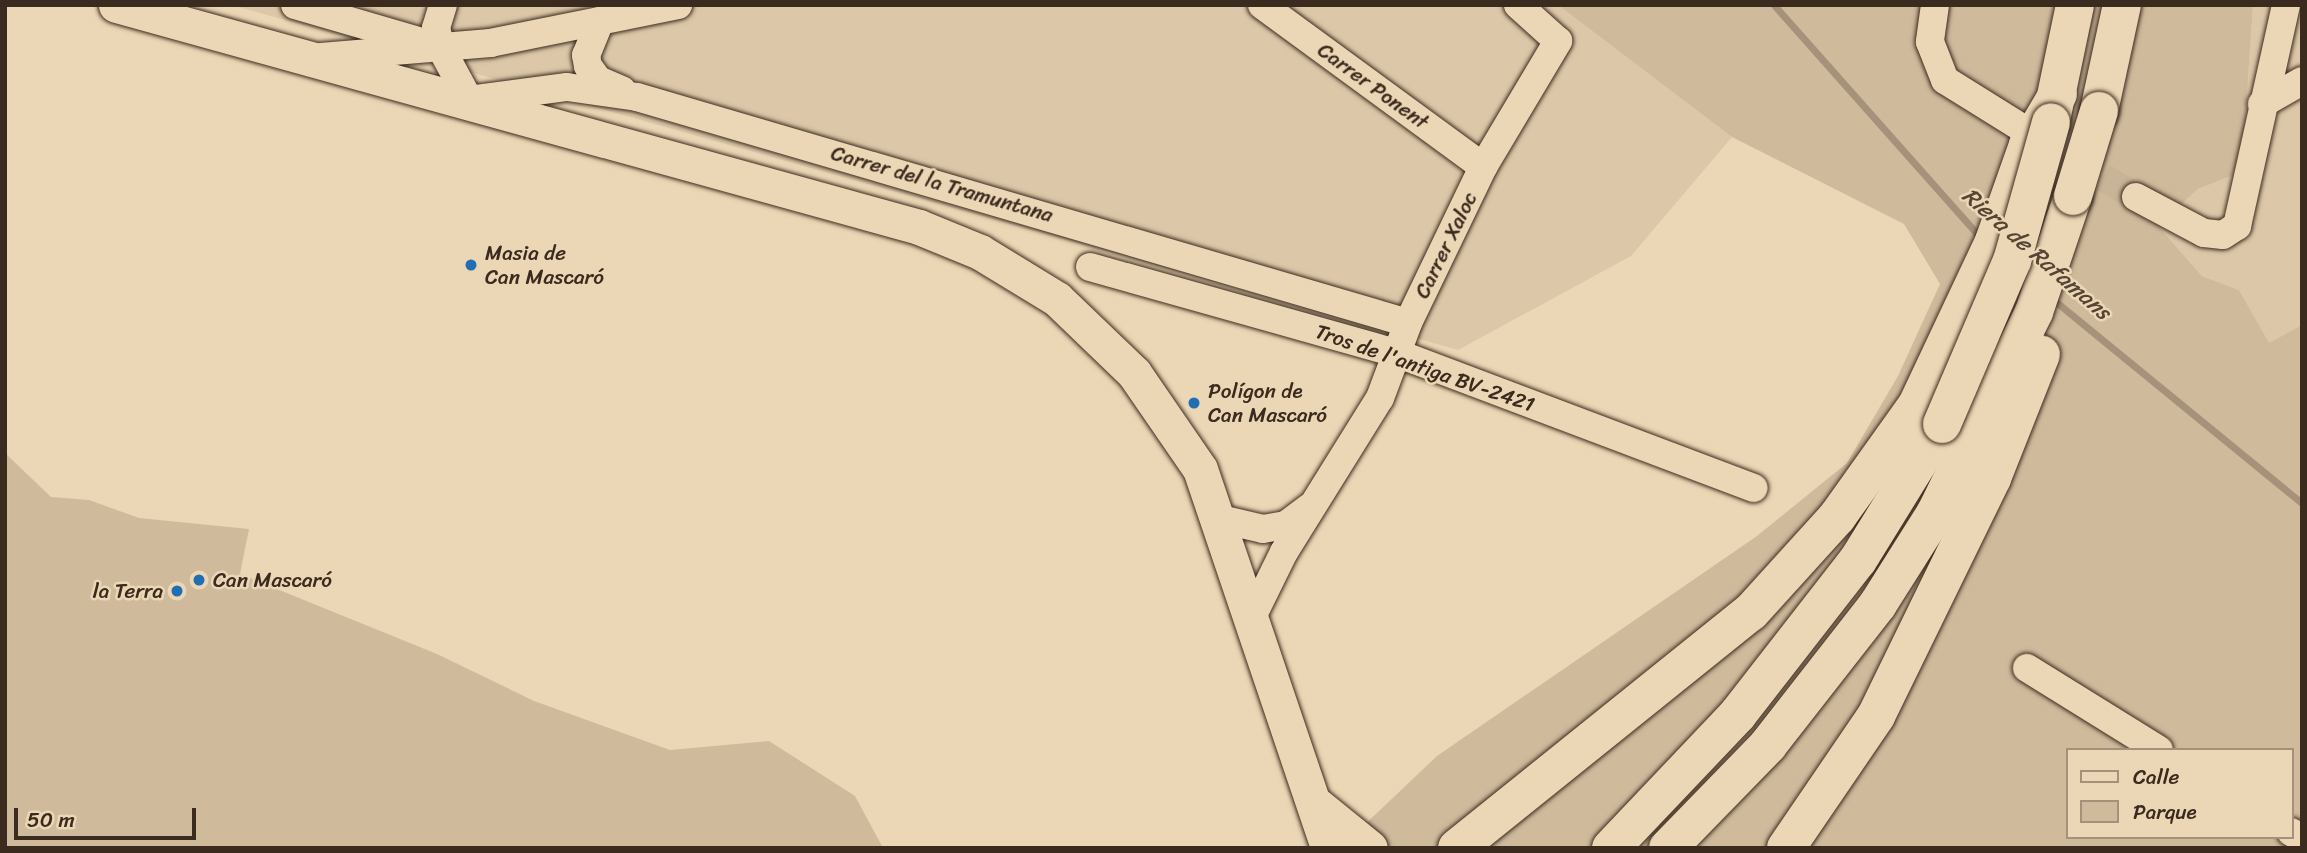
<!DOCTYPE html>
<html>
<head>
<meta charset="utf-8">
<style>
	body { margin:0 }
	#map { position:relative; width:2307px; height:853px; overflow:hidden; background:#ebd6b5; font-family:Sriracha,sans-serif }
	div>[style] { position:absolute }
	.built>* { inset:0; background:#dcc8a8 }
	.green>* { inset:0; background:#cfba9c }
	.stream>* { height:7px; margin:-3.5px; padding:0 3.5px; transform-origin:3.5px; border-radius:3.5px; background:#a6927a }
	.minor-tunnel>* { height:28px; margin-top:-14px; transform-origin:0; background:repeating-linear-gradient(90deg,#c8b497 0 28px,transparent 0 42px) }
	.roads { filter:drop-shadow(0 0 2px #3b2a1e) drop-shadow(0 0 2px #3b2a1e) }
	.minor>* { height:28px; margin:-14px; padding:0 14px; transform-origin:14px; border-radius:14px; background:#ebd6b5 }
	.major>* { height:35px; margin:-17.5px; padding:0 17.5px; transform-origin:17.5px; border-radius:17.5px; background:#ebd6b5 }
	.highway>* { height:38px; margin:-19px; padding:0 19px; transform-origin:19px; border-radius:19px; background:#ebd6b5 }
	.bridges { filter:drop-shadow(0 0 2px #3b2a1e) drop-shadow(0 0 2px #3b2a1e) }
	.highway-bridge>* { height:38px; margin:-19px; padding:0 19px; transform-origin:19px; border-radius:19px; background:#ebd6b5 }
	.dots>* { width:19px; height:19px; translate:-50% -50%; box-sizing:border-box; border:4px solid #ebd6b5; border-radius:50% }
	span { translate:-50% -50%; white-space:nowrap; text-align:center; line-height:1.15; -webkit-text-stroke:5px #ebd6b5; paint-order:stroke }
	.street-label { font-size:21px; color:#3b2a1e }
	.poi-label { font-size:21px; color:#3b2a1e }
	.left { translate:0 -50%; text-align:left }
	.right { translate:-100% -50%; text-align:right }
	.water-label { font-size:23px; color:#564435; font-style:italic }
	.frame { position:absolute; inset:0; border:7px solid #3b2a1e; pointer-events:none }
	.legend { position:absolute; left:2066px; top:748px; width:228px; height:91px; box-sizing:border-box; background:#ebd6b5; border:2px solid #a59179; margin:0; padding:9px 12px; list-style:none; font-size:21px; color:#3b2a1e }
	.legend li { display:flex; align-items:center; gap:14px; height:35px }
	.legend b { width:35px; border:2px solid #a59179 }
	.scale { position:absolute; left:14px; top:808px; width:182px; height:32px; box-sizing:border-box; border:4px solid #3b2a1e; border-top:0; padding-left:9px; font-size:21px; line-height:24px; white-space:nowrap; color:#3b2a1e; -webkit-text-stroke:5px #ebd6b5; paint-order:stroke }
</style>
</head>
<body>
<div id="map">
	<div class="built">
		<div style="clip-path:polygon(232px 5px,1558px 5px,1732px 137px,1631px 256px,1458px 350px)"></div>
		<div style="clip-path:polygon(2253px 5px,2302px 5px,2302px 325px,2269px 344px,2239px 290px,2202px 276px,2158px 226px,2198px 189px,2231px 176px,2243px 154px)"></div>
	</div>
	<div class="green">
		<div style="clip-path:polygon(evenodd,1558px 5px,2253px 5px,2243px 154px,2231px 176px,2198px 189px,2158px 226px,2202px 276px,2239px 290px,2269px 343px,2302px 325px,2302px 848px,1340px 848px,1437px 756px,1757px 536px,1847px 463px,1898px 376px,1940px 284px,1904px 224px,1732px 137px,1558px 5px,2067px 750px,2291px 750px,2291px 837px,2067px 837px,2067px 750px)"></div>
		<div style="clip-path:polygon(5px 453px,51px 497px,89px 500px,139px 518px,249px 529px,240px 574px,437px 654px,534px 701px,670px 750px,769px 741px,855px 796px,883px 848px,5px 848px)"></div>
	</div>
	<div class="stream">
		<div style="left:1774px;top:5px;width:314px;rotate:48.4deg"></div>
		<div style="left:2050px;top:297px;width:325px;rotate:39.3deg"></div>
	</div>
	<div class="minor-tunnel">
		<div style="left:2031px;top:134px;width:122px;rotate:31deg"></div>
	</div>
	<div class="roads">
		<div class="minor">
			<div style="left:295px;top:5px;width:132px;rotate:16.2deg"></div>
			<div style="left:443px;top:5px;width:24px;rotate:107deg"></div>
			<div style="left:436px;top:28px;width:21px;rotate:76deg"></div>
			<div style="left:441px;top:48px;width:59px;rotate:61.7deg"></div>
			<div style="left:469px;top:100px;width:99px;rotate:-7.6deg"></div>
			<div style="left:567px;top:87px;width:71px;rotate:8.1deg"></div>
			<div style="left:637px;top:97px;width:803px;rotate:16.34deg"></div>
			<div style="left:1262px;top:5px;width:274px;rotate:36.2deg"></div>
			<div style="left:1935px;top:5px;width:37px;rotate:98deg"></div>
			<div style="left:1930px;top:42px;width:41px;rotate:68.5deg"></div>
			<div style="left:1945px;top:80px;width:100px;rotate:31.9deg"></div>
			<div style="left:600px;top:21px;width:37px;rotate:112deg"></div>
			<div style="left:586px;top:55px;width:11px;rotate:80deg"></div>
			<div style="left:588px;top:66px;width:17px;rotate:54deg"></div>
			<div style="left:598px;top:80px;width:26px;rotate:23deg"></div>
			<div style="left:321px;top:57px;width:170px;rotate:-4.7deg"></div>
			<div style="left:490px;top:43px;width:192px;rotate:-11.4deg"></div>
			<div style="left:2262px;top:104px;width:46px;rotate:-29.9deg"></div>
			<div style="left:2136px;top:197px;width:77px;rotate:27.9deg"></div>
			<div style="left:2204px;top:233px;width:19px;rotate:6deg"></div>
			<div style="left:2223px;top:235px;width:17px;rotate:-33deg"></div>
			<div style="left:2237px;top:226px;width:226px;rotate:-77.5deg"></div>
			<div style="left:1090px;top:267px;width:321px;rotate:15.7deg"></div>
			<div style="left:1399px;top:354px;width:379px;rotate:20.7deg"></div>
			<div style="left:1220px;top:519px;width:44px;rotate:13.1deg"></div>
			<div style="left:1263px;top:529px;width:23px;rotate:-10deg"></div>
			<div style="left:1286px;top:525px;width:30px;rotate:-37deg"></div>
			<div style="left:1253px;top:615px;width:70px;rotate:-63.8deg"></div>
			<div style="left:1284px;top:552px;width:181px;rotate:-58.1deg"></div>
			<div style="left:1380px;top:398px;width:80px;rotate:-69.5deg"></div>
			<div style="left:1408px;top:323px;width:173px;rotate:-64.3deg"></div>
			<div style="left:1483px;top:167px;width:147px;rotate:-59.2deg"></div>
			<div style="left:1558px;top:41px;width:54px;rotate:-138deg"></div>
			<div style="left:2027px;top:668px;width:155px;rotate:31.8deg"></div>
			<div style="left:2291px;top:832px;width:13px;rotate:29deg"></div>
		</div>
		<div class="major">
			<div style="left:116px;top:5px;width:833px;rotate:15.45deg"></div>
			<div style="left:919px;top:227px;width:66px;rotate:22.3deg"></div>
			<div style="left:980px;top:252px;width:90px;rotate:31.4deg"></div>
			<div style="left:1057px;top:299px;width:107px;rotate:43.9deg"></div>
			<div style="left:1134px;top:373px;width:116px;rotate:55.5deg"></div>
			<div style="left:1200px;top:469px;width:400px;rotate:71.3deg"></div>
			<div style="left:1317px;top:805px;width:68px;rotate:39.1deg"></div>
		</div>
		<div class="highway">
			<div style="left:2099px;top:111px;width:108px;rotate:-77.8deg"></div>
			<div style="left:2051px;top:120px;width:117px;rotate:-78.2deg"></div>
			<div style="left:1457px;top:848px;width:377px;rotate:-38.8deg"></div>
			<div style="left:1751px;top:612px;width:128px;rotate:-47.8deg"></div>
			<div style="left:1837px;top:517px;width:138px;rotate:-54.5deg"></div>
			<div style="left:1917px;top:405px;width:181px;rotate:-64.8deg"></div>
			<div style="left:1994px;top:241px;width:102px;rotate:-70.5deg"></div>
			<div style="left:2028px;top:145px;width:59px;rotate:-59.5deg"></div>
			<div style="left:1611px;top:848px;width:185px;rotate:-46.5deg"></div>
			<div style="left:1738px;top:714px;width:195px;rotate:-52.1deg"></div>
			<div style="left:1858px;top:560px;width:160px;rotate:-58.3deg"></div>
			<div style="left:1668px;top:848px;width:144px;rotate:-45.8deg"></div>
			<div style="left:1768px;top:745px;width:179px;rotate:-52deg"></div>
			<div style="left:1878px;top:604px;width:107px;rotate:-57.7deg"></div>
			<div style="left:1935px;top:514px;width:225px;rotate:-63.9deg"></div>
			<div style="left:2034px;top:312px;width:122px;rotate:-71.4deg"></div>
			<div style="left:1786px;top:848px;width:160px;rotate:-55.7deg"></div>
			<div style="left:1876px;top:716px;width:265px;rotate:-64deg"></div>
			<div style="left:1992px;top:478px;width:133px;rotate:-68.4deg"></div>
		</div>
	</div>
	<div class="bridges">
		<div class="highway-bridge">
			<div style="left:2073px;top:196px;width:89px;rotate:-73deg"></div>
			<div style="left:1942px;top:424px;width:177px;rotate:-66.8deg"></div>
			<div style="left:2012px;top:261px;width:144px;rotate:-74.3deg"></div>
		</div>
	</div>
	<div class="dots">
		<div style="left:471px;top:265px;background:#1f6fb2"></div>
		<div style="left:1194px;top:403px;background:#1f6fb2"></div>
		<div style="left:199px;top:580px;background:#1f6fb2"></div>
		<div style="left:177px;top:591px;background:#1f6fb2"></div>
	</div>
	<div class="street-label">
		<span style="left:1373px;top:86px;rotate:36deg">Carrer Ponent</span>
		<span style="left:942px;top:184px;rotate:16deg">Carrer del la Tramuntana</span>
		<span style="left:1446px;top:245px;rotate:-64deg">Carrer Xaloc</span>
		<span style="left:1425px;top:368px;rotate:19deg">Tros de l'antiga BV-2421</span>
	</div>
	<div class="poi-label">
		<span class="left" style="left:485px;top:265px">Masia de<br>Can Mascaró</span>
		<span class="left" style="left:1208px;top:403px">Polígon de<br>Can Mascaró</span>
		<span class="left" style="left:213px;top:580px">Can Mascaró</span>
		<span class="right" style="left:163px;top:591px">la Terra</span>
	</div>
	<div class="water-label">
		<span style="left:2036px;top:254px;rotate:41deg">Riera de Rafamans</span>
	</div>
	<div class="frame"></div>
	<ul class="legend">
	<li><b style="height:9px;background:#ebd6b5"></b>Calle</li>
	<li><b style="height:19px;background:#cfba9c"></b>Parque</li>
	</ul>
	<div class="scale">50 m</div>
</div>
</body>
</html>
